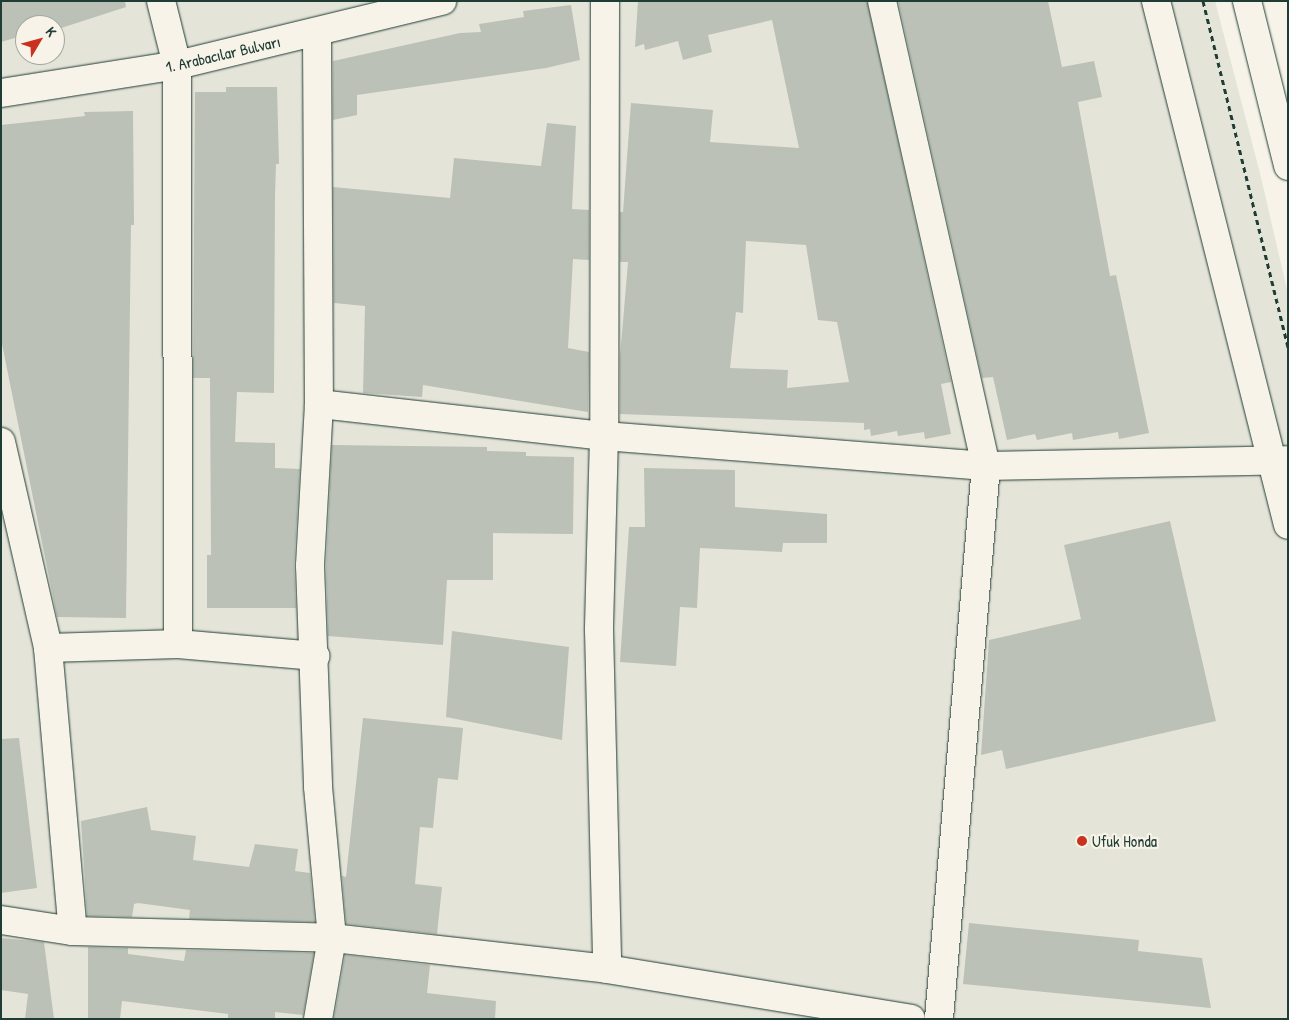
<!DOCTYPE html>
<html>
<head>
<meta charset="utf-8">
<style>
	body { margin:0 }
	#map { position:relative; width:1289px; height:1020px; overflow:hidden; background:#f7f3e8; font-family:"Patrick Hand",sans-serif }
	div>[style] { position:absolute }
	.built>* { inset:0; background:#e5e4d9 }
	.building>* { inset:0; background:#bbc1b6 }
	.path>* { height:3px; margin-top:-1.5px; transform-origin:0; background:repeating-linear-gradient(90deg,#1f3d34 0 5px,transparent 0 9px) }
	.roads { filter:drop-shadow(0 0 1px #1f3d34) drop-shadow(0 0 1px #1f3d34) }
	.street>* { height:28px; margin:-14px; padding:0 14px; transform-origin:14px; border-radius:14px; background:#f7f3e8 }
	.secondary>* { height:28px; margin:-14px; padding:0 14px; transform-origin:14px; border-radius:14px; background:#f7f3e8 }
	.primary>* { height:28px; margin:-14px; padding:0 14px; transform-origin:14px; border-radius:14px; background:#f7f3e8 }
	.dots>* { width:14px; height:14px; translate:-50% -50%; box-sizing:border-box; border:2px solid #f7f3e8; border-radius:50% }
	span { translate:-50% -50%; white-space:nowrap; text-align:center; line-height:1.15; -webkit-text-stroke:4.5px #f7f3e8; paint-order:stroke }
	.street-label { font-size:16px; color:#1f3d34 }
	.poi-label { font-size:16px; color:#1f3d34 }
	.left { translate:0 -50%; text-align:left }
	.frame { position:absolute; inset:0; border:2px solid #1f3d34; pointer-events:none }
	.north { position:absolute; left:15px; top:15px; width:50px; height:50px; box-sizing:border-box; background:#f7f3e8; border:1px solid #a1aaa0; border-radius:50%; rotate:53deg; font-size:14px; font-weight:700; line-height:20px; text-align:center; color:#1f3d34 }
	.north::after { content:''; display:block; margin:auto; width:18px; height:22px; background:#c8321e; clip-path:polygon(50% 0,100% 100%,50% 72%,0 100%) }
</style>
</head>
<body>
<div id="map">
	<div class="built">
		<div style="clip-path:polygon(evenodd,1px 1px,1215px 1px,1260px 173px,1288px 294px,1288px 1019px,1px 1019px,1px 1px,25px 25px,55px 25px,55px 55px,25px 55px,25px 25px)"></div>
	</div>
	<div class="building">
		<div style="clip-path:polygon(1px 1px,125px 1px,126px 7px,55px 30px,55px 25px,25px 25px,25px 35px,1px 42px)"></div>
		<div style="clip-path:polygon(evenodd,638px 1px,867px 1px,951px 382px,941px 384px,951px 434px,925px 439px,924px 432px,898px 436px,897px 431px,871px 436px,870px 429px,864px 430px,864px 423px,620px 414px,620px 357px,628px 262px,620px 262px,620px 212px,623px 212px,631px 103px,713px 110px,710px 142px,799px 148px,772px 20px,708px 35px,712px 52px,683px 60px,678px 41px,645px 50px,644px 44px,635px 47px,638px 1px,746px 241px,806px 245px,818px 320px,837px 322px,849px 382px,787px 388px,788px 370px,730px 368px,736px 312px,743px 313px,746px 241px)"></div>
		<div style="clip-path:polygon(898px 1px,1048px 1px,1062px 67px,1094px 61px,1102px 97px,1078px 102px,1110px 276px,1116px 275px,1149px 433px,1119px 439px,1118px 432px,1073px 440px,1072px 433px,1037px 440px,1035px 434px,1007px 440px,993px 377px,982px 378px)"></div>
		<div style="clip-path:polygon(571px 5px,580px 60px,546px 68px,357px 95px,357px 115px,333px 120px,333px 61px,460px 33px,481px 32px,479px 24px,524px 17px,523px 11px)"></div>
		<div style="clip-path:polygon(226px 87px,277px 87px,279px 164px,276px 164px,275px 195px,274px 393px,237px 392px,235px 442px,275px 443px,275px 468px,300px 469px,294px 565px,296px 608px,207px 608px,207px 555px,211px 555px,210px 378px,193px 378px,195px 92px,226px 92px)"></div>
		<div style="clip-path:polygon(133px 111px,134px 225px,131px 225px,126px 618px,57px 617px,1px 339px,1px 125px,85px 116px,84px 112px)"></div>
		<div style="clip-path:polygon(547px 123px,576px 126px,572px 209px,589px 210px,589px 260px,573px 259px,568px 348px,589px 352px,588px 412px,423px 385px,422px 397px,363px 393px,365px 306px,334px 303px,333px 187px,450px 198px,454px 158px,541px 166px)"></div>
		<div style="clip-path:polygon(332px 445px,487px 447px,487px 451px,526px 452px,526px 456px,574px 457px,573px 534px,493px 533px,493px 580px,447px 580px,443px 645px,328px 636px,326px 566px)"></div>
		<div style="clip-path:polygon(644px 468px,735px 470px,735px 507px,827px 514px,827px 543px,783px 543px,782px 552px,700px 548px,697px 608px,680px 607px,676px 666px,620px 662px,629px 527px,645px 527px)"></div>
		<div style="clip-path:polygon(1170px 521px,1216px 721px,1006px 769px,1002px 750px,981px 755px,989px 640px,1081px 619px,1064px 545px)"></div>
		<div style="clip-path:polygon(452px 631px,569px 647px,562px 740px,446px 717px)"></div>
		<div style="clip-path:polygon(363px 718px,463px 728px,458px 780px,438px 778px,433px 828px,420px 827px,415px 884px,442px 887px,437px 934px,346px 924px,342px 876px,346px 877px)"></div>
		<div style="clip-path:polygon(19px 738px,37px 888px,1px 893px,1px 739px)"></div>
		<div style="clip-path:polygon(147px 807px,151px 830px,196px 836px,193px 860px,249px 867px,255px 844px,298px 849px,295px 871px,310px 873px,315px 922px,189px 919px,190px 910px,138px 903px,134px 904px,132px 917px,87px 916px,81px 821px)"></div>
		<div style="clip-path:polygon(969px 923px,1139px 940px,1138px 951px,1202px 958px,1211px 1008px,963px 984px)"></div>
		<div style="clip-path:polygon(1px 938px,44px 942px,54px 1019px,25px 1019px,28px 994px,1px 990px)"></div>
		<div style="clip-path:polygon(88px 947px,128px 948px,128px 954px,184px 961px,186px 950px,314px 953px,303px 1015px,275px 1012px,275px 1019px,228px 1019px,228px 1014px,122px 1001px,120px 1019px,88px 1019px)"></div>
		<div style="clip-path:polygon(345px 955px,430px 965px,427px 993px,496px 1001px,495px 1019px,334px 1018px)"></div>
	</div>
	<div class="path">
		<div style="left:1203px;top:1px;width:357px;rotate:76.2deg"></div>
	</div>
	<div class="roads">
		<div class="street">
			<div style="left:161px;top:1px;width:66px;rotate:76deg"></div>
			<div style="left:177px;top:65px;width:579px;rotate:89.9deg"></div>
			<div style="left:605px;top:1px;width:435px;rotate:90.1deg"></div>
			<div style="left:604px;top:436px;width:194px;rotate:91.5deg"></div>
			<div style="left:599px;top:630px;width:339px;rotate:88.6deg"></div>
			<div style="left:882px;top:1px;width:476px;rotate:77.4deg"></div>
			<div style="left:986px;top:466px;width:555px;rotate:94.86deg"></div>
			<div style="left:1156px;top:1px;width:540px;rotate:75.86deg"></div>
			<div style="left:317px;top:32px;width:372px;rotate:89.7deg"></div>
			<div style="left:319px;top:404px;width:162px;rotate:93.2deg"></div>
			<div style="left:310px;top:566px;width:221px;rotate:87.9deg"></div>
			<div style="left:318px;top:787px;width:152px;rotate:84.7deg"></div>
			<div style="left:332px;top:938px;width:82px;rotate:99.8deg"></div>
			<div style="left:319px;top:404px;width:287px;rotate:6.4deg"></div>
			<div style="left:604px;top:436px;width:383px;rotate:4.5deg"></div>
			<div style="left:986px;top:466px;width:302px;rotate:-1.1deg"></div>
			<div style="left:1px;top:442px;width:211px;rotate:77.1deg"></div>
			<div style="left:48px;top:648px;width:284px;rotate:85deg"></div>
			<div style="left:48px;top:648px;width:130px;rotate:-1.8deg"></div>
			<div style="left:178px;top:644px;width:138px;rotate:5deg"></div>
			<div style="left:1px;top:920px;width:73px;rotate:8.7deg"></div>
			<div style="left:73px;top:931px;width:259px;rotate:1.5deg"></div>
			<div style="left:332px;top:938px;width:277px;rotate:6.4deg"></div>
			<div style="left:607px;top:969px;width:308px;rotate:9.3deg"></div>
		</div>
		<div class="secondary">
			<div style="left:1px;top:93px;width:178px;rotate:-9deg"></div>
			<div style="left:177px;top:65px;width:273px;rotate:-13.6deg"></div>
		</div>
		<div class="primary">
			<div style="left:1247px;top:1px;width:170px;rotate:76deg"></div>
		</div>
	</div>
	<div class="dots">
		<div style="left:1082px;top:841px;background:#c8321e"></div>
	</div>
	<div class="street-label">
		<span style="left:223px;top:54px;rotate:-13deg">1. Arabacılar Bulvarı</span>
	</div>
	<div class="poi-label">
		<span class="left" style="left:1092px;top:841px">Ufuk Honda</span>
	</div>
	<div class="frame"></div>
	<div class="north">K</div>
</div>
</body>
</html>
